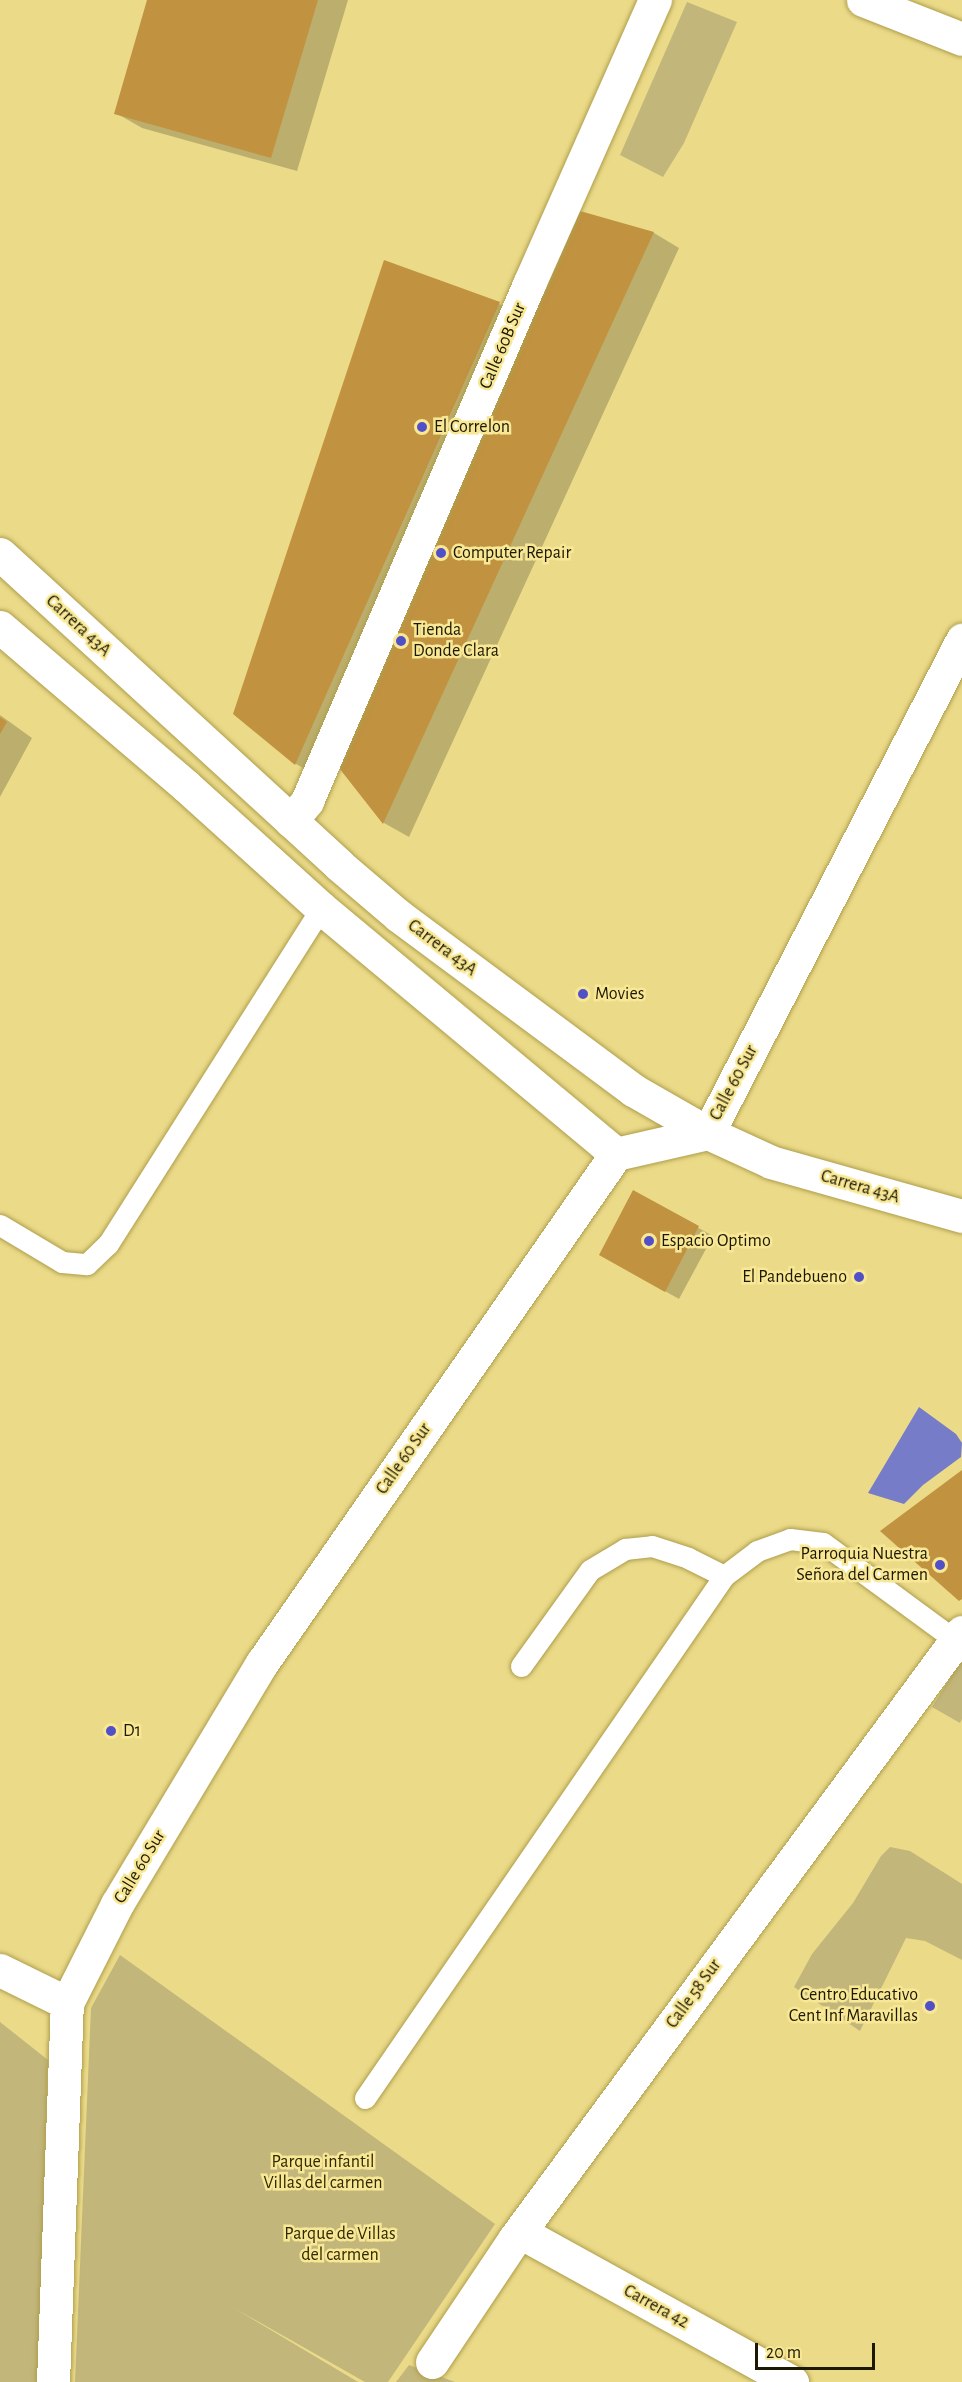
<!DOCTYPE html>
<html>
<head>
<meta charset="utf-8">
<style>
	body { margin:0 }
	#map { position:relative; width:962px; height:2382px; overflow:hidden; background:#ebdb89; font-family:"Alegreya Sans",sans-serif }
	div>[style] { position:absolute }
	.green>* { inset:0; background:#c2b67b }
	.water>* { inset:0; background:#767cc7 }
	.shadow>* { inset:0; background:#0003 }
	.building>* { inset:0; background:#c19240 }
	.roads { filter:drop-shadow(0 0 2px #ae9e4d) drop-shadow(0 0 2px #ae9e4d) }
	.service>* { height:21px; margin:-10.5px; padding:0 10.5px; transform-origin:10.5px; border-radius:10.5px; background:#fff }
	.minor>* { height:33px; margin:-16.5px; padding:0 16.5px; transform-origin:16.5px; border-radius:16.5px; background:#fff }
	.secondary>* { height:33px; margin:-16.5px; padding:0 16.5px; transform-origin:16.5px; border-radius:16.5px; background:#fff }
	.dots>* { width:16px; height:16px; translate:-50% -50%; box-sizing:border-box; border:3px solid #f8e896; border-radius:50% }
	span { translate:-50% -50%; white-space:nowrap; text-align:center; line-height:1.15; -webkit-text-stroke:5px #f8e896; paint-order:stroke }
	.street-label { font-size:18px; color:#1d1801 }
	.poi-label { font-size:18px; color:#1d1801 }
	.left { translate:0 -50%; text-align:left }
	.right { translate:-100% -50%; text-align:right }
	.park-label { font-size:18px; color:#302901 }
	.scale { position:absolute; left:755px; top:2343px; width:120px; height:27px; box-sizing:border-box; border:3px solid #1d1801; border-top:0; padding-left:8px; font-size:18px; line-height:21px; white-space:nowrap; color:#1d1801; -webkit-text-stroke:4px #f8e896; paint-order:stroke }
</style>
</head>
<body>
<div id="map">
	<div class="green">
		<div style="clip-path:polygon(687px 2px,737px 22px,684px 143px,663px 177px,620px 155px)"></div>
		<div style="clip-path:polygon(962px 1659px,962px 1719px,960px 1723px,932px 1707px)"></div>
		<div style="clip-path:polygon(890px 1847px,910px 1851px,962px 1884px,962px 1960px,925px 1941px,906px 1938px,860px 2031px,794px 1987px,812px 1954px,853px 1903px,881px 1856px)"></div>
		<div style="clip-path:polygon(120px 1955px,495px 2224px,388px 2382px,365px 2382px,234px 2308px,358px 2382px,75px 2382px,91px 2008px)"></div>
		<div style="clip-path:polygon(0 2022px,48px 2060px,39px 2382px,0 2382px)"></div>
		<div style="clip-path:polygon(409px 2365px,455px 2382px,396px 2382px)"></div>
	</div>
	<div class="water">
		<div style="clip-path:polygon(919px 1407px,956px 1434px,962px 1443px,961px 1457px,923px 1485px,904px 1504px,868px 1493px)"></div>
	</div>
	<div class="shadow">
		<div style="clip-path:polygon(148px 0,348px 0,297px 171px,142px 128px,116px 113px)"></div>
		<div style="clip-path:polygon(581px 213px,654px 233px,679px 248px,409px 837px,384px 823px,333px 758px)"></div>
		<div style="clip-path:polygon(385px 262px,499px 304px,525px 319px,321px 778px,296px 764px,234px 714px)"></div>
		<div style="clip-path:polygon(0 715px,32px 738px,0 797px)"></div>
		<div style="clip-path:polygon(634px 1192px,713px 1236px,679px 1299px,601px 1255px)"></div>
	</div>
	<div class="building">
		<div style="clip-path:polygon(147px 0,318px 0,271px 158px,114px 114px)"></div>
		<div style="clip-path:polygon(580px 211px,654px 232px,383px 824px,332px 759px)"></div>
		<div style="clip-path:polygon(384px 260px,500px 302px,295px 765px,233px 714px)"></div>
		<div style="clip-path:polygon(0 717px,7px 722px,0 734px)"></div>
		<div style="clip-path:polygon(633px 1190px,699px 1226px,665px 1292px,599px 1255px)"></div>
		<div style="clip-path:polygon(962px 1470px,962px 1599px,959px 1601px,880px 1531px)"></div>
	</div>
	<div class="roads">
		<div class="service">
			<div style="left:0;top:1225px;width:72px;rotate:30.8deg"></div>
			<div style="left:62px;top:1262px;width:25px;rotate:5deg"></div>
			<div style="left:87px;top:1264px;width:29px;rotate:-44deg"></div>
			<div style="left:108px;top:1244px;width:398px;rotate:-57.6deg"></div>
			<div style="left:521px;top:1666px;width:118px;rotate:-54.3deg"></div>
			<div style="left:590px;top:1570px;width:41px;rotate:-31deg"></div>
			<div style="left:625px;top:1549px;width:27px;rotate:-6deg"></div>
			<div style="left:652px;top:1546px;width:38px;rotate:18deg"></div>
			<div style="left:688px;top:1558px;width:40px;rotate:26.6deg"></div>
			<div style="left:365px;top:2098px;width:634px;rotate:-55.48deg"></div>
			<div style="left:724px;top:1576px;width:41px;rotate:-37.1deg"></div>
			<div style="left:757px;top:1551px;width:35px;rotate:-20deg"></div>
			<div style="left:790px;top:1539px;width:33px;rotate:7deg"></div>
			<div style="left:823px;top:1543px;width:164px;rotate:36.3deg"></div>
		</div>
		<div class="minor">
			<div style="left:863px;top:0;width:106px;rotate:21.5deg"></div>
			<div style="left:291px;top:821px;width:26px;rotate:-51deg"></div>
			<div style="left:307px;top:801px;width:563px;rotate:-66.76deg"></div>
			<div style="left:529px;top:284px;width:311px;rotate:-66.1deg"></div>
			<div style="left:708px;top:1133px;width:555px;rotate:-62.74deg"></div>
			<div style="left:0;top:1970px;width:75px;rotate:26.2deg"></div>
			<div style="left:520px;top:2232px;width:311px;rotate:28.9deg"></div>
			<div style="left:432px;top:2362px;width:149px;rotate:-56.2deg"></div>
			<div style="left:515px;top:2238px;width:753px;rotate:-53.59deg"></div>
			<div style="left:53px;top:2382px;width:379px;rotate:-87.9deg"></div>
			<div style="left:67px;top:2003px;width:111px;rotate:-63.2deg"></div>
			<div style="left:117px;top:1904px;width:281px;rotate:-59deg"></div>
			<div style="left:262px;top:1663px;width:620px;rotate:-55.18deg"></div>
		</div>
		<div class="secondary">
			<div style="left:0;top:554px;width:460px;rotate:42.5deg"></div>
			<div style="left:339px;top:865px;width:79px;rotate:40.4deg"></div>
			<div style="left:399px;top:916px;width:292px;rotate:36.6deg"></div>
			<div style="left:633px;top:1090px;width:86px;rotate:29.8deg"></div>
			<div style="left:708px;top:1133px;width:69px;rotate:24.7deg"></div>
			<div style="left:771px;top:1162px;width:198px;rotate:15.8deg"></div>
			<div style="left:0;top:627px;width:245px;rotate:40.5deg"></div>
			<div style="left:186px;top:786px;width:182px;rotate:42.1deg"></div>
			<div style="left:321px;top:908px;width:384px;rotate:39.8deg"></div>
			<div style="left:616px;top:1154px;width:94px;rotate:-12.9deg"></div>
		</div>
	</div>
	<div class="dots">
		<div style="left:422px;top:427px;background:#5250c7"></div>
		<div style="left:441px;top:553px;background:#5250c7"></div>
		<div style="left:401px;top:641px;background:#5250c7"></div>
		<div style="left:583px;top:994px;background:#5250c7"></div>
		<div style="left:649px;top:1241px;background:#5250c7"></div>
		<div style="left:859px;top:1277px;background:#5250c7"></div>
		<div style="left:940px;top:1565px;background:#5250c7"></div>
		<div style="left:111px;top:1731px;background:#5250c7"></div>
		<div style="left:930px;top:2006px;background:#5250c7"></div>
	</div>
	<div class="street-label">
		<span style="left:503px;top:346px;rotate:-67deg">Calle 60B Sur</span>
		<span style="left:78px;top:626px;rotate:43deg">Carrera 43A</span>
		<span style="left:442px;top:948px;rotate:37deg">Carrera 43A</span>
		<span style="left:734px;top:1083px;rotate:-62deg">Calle 60 Sur</span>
		<span style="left:860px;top:1187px;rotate:16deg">Carrera 43A</span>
		<span style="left:404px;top:1459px;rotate:-55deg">Calle 60 Sur</span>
		<span style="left:140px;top:1867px;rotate:-59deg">Calle 60 Sur</span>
		<span style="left:694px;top:1994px;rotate:-54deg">Calle 58 Sur</span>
		<span style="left:656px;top:2307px;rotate:29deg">Carrera 42</span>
	</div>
	<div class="poi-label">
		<span class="left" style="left:434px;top:427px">El Correlon</span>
		<span class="left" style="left:453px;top:553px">Computer Repair</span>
		<span class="left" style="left:413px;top:641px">Tienda<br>Donde Clara</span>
		<span class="left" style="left:595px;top:994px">Movies</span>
		<span class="left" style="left:661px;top:1241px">Espacio Optimo</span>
		<span class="right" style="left:847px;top:1277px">El Pandebueno</span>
		<span class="right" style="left:928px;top:1565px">Parroquia Nuestra<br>Señora del Carmen</span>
		<span class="left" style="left:123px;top:1731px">D1</span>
		<span class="right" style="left:918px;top:2006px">Centro Educativo<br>Cent Inf Maravillas</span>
	</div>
	<div class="park-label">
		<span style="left:323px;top:2173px">Parque infantil<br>Villas del carmen</span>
		<span style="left:340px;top:2245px">Parque de Villas<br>del carmen</span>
	</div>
	<div class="scale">20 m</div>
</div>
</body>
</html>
